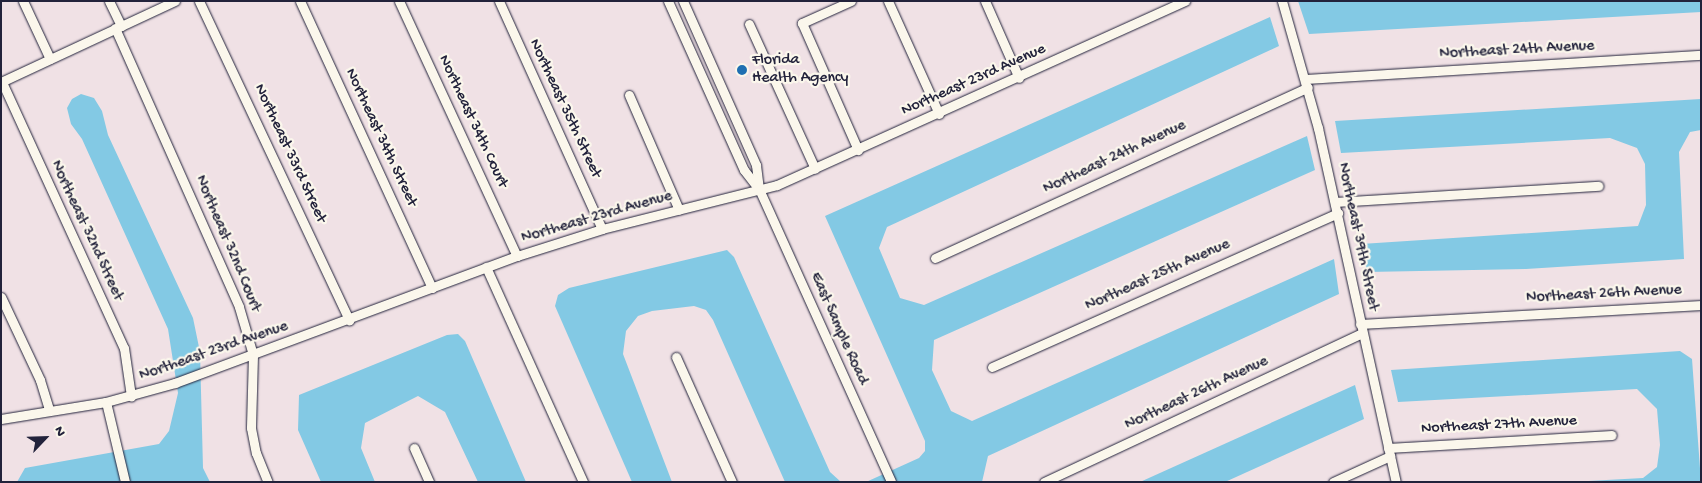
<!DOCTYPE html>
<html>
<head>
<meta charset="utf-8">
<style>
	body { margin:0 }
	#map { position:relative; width:1702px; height:483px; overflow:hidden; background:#f0e1e5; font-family:"Gochi Hand",sans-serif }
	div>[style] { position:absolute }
	.water>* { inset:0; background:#83c9e4 }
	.roads { filter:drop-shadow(0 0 1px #22223b) drop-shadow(0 0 1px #22223b) }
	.minor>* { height:9px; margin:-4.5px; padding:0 4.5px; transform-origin:4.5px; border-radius:4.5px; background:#fbf7ec }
	.dots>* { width:14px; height:14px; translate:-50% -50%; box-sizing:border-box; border:2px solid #fbf7ec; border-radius:50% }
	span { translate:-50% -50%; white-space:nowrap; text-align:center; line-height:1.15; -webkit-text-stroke:4.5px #fbf7ec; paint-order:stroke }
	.street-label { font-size:16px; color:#22223b }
	.poi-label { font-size:16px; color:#22223b }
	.left { translate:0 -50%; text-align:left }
	.frame { position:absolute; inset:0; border:2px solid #22223b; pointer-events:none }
	.north { position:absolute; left:20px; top:413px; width:50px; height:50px; -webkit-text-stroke:4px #fbf7ec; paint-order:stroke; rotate:66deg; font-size:14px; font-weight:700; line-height:20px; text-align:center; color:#22223b }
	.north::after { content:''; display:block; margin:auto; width:18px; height:22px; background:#22223b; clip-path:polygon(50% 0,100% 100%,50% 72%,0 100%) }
</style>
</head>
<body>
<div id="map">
	<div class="water">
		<div style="clip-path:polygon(1298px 1px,1701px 1px,1701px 12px,1309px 34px)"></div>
		<div style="clip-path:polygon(1270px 17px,1279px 46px,887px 227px,879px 248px,900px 298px,924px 305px,1307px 136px,1315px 170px,934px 340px,932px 370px,951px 411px,972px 421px,1334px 259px,1339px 294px,988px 456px,982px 482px,866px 482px,919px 458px,925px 451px,925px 441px,825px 216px)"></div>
		<div style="clip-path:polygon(81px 94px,94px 98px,102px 111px,108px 135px,193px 318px,200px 352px,203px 468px,210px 482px,17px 482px,25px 468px,159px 444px,169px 431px,178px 393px,168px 329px,82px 139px,71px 124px,67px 108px,72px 99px)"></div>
		<div style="clip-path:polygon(1701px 99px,1701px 130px,1690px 132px,1679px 152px,1684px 259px,1526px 269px,1367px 272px,1361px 244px,1638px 226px,1646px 205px,1645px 164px,1637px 148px,1610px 138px,1341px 153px,1335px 121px)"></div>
		<div style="clip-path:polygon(727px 250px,734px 257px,830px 472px,841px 482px,785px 482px,713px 320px,706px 310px,694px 306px,652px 311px,638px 316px,626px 331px,623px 354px,672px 482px,632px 482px,555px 306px,558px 295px,569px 288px)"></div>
		<div style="clip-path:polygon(458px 334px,465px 341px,526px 482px,478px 482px,445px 412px,418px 396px,365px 423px,361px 448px,375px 482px,321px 482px,298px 430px,299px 395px,447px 335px)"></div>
		<div style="clip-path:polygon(1680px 351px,1692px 359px,1701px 482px,1570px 482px,1643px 478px,1657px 467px,1660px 445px,1657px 409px,1637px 389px,1398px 402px,1391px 370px)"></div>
		<div style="clip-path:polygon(1355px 385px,1364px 419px,1225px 482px,1140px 482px)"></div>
	</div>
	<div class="roads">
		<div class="minor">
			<div style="left:23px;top:1px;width:64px;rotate:65deg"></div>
			<div style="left:109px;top:1px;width:28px;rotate:64deg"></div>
			<div style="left:199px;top:1px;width:353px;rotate:64.8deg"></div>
			<div style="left:300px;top:1px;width:316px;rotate:65.3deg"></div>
			<div style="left:399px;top:1px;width:281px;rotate:65.2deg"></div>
			<div style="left:499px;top:1px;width:250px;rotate:65.7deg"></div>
			<div style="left:668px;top:1px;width:185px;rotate:65.8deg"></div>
			<div style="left:744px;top:170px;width:24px;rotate:52deg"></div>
			<div style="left:759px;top:189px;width:321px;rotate:65.7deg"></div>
			<div style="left:683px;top:1px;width:180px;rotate:66deg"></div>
			<div style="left:756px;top:165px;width:24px;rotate:83deg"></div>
			<div style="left:851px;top:1px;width:54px;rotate:155.8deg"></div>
			<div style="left:802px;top:23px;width:139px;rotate:66.2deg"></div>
			<div style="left:888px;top:1px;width:124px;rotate:65.7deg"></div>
			<div style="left:985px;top:1px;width:84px;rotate:66.2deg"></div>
			<div style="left:1282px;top:1px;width:132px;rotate:74.2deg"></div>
			<div style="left:1318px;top:128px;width:362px;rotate:77.6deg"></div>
			<div style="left:749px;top:24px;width:159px;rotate:65.5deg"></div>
			<div style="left:115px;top:28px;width:305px;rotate:66deg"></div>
			<div style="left:239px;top:307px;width:50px;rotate:73.7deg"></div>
			<div style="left:253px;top:355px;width:73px;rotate:91.6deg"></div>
			<div style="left:251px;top:428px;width:25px;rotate:79deg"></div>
			<div style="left:256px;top:453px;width:31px;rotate:68deg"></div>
			<div style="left:1306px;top:79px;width:396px;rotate:-3.5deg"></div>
			<div style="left:1px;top:82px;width:192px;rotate:-25deg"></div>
			<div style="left:2px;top:82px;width:293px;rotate:65.4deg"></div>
			<div style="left:124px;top:348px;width:49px;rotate:81.7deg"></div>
			<div style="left:629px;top:95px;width:125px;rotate:66.5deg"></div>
			<div style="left:1335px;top:202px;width:264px;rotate:-3.5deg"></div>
			<div style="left:935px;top:258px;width:410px;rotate:-24.6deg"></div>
			<div style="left:486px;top:267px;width:236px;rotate:65.7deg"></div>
			<div style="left:1px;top:297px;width:92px;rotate:64.8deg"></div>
			<div style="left:40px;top:380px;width:30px;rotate:73deg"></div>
			<div style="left:1360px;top:324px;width:342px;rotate:-3.2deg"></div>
			<div style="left:676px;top:357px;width:137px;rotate:65.9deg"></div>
			<div style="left:992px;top:367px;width:379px;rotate:-24deg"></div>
			<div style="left:106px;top:402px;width:82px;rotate:76.6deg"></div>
			<div style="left:1px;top:419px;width:106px;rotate:-9.2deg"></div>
			<div style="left:106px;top:402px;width:72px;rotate:-15.4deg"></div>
			<div style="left:175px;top:383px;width:365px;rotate:-20.4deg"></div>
			<div style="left:517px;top:256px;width:89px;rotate:-17.6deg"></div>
			<div style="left:602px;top:229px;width:180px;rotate:-14.1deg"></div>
			<div style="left:777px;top:185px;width:448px;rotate:-24.3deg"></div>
			<div style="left:414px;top:448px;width:37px;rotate:66deg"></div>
			<div style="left:1388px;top:448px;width:224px;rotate:-3.3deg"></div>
			<div style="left:1044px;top:482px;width:351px;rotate:-25.1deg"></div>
			<div style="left:1333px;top:482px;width:63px;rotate:-24.5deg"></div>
		</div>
	</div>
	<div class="dots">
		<div style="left:742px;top:70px;background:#1f6fb2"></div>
	</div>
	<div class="street-label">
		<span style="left:1517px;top:51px;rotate:-3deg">Northeast 24th Avenue</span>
		<span style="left:974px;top:81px;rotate:-24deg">Northeast 23rd Avenue</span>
		<span style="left:564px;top:109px;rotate:65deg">Northeast 35th Street</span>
		<span style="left:472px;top:122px;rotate:65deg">Northeast 34th Court</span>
		<span style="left:380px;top:138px;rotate:65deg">Northeast 34th Street</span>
		<span style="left:289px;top:154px;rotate:65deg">Northeast 33rd Street</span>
		<span style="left:1115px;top:158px;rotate:-25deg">Northeast 24th Avenue</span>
		<span style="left:597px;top:218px;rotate:-16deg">Northeast 23rd Avenue</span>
		<span style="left:86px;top:231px;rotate:65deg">Northeast 32nd Street</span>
		<span style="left:1357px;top:237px;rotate:78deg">Northeast 39th Street</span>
		<span style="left:227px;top:244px;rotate:67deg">Northeast 32nd Court</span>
		<span style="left:1158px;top:276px;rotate:-24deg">Northeast 25th Avenue</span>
		<span style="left:1604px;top:295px;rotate:-3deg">Northeast 26th Avenue</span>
		<span style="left:838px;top:329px;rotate:66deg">East Sample Road</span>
		<span style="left:214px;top:352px;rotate:-19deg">Northeast 23rd Avenue</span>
		<span style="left:1197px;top:394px;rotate:-25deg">Northeast 26th Avenue</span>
		<span style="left:1499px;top:426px;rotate:-3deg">Northeast 27th Avenue</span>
	</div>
	<div class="poi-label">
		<span class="left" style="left:752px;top:70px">Florida<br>Health Agency</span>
	</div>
	<div class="frame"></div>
	<div class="north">N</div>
</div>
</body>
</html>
